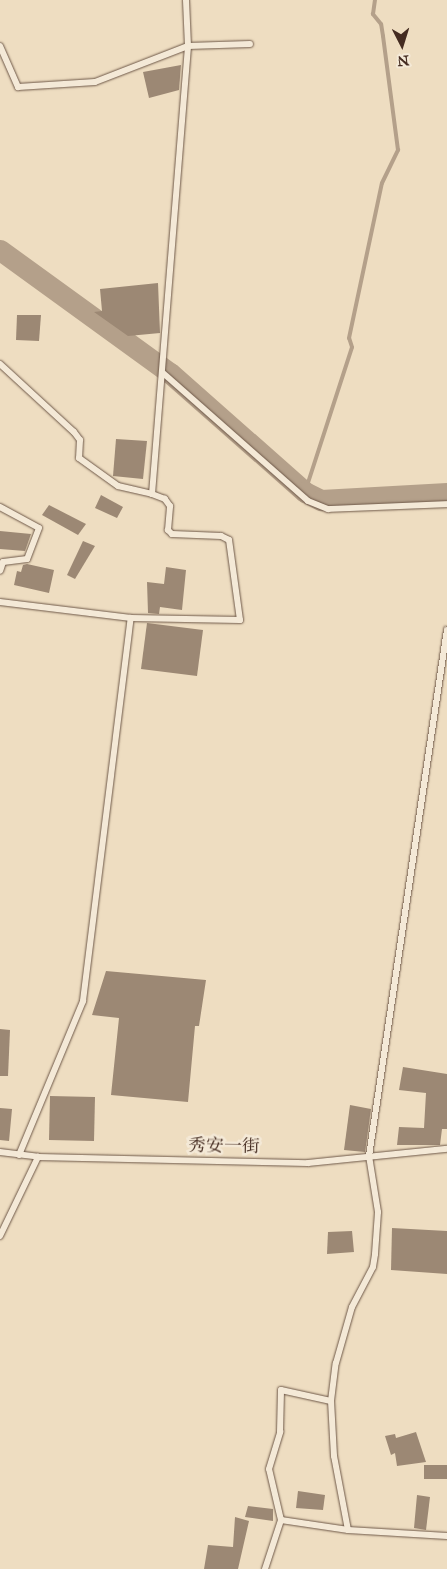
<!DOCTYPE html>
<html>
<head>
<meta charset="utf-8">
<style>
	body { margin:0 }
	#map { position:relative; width:447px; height:1569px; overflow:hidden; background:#eeddc1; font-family:"IM FELL Great Primer","Noto Serif TC",serif }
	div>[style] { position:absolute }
	.stream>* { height:4px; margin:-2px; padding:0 2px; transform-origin:2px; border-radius:2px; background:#b4a08a }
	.river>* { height:21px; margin:-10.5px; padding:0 10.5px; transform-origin:10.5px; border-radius:10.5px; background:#b4a08a }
	.building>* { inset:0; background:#9c8874 }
	.roads { filter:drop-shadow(0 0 1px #6e5848) drop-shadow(0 0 1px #6e5848) }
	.lane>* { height:6px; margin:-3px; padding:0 3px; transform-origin:3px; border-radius:3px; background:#f4e9d7 }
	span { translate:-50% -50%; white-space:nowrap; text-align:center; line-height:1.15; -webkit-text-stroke:5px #f4e9d7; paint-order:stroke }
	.street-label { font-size:18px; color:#442b20 }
	.north { position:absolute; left:377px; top:20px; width:50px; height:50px; -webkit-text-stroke:4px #f4e9d7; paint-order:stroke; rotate:175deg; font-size:14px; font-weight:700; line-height:20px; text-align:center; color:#442b20 }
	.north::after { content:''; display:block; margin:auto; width:18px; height:22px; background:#442b20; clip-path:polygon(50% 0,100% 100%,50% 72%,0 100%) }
</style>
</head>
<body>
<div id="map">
	<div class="stream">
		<div style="left:305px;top:492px;width:152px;rotate:-72deg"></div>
		<div style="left:352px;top:347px;width:9px;rotate:-108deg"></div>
		<div style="left:349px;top:338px;width:158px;rotate:-78deg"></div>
		<div style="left:382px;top:183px;width:37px;rotate:-64deg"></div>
		<div style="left:398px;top:150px;width:115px;rotate:-97.5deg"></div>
		<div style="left:383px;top:36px;width:12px;rotate:-99deg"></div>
		<div style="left:381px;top:24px;width:13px;rotate:-129deg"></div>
		<div style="left:373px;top:14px;width:14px;rotate:-82deg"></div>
	</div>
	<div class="river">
		<div style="left:0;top:250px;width:210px;rotate:35.9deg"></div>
		<div style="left:170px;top:373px;width:180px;rotate:41.4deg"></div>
		<div style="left:305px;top:492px;width:18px;rotate:27deg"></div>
		<div style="left:321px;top:500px;width:126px;rotate:-3.2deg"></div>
	</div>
	<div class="building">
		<div style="clip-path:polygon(181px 65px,179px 90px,149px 98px,143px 72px)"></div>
		<div style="clip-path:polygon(158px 283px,160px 333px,128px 336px,94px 312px,102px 311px,100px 289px)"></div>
		<div style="clip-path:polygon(17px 315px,41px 315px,39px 341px,16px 340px)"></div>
		<div style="clip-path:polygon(116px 439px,147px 441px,143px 479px,113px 476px)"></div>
		<div style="clip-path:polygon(101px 495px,123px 507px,117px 518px,95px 508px)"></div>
		<div style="clip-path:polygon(49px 505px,86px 524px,78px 535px,42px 515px)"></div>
		<div style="clip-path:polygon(0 531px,31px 534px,25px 551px,0 549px)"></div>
		<div style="clip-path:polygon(83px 541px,95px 546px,75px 579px,67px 575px)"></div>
		<div style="clip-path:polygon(27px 564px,54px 570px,49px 593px,14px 585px,17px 571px,21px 572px,23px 565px)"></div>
		<div style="clip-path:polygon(166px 567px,186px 570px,182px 610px,160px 607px,159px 614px,148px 613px,147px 582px,164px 584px)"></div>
		<div style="clip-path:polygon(147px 623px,203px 630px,197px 676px,141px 669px)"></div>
		<div style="clip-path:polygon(106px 971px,206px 980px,199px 1026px,195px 1026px,188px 1102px,111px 1095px,119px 1018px,92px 1015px)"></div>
		<div style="clip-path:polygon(0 1029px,10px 1030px,8px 1076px,0 1076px)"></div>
		<div style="clip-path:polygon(403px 1067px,447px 1074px,447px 1129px,442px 1129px,440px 1145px,397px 1145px,399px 1127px,424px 1128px,426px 1093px,399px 1090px)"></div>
		<div style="clip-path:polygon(50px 1096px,95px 1097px,94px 1141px,49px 1140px)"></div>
		<div style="clip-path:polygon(350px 1105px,371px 1109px,365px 1152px,344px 1150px)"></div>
		<div style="clip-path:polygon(0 1108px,12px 1109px,9px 1141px,0 1140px)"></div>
		<div style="clip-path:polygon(392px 1228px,447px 1231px,447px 1274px,391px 1270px)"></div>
		<div style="clip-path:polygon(352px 1231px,354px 1252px,327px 1254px,328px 1232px)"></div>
		<div style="clip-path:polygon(416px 1432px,426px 1462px,397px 1466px,395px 1453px,391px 1455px,385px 1436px,395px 1434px,396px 1438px)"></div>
		<div style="clip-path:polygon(424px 1465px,447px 1465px,447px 1479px,424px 1479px)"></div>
		<div style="clip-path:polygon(298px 1491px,325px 1495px,323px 1510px,296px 1508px)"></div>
		<div style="clip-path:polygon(417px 1495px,430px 1497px,426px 1530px,414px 1528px)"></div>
		<div style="clip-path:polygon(248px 1506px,273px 1509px,273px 1521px,245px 1517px)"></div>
		<div style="clip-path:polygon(235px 1517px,249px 1521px,238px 1569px,204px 1569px,208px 1545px,233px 1547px)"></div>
	</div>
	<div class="roads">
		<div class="lane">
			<div style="left:0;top:46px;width:45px;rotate:66.3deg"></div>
			<div style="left:18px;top:87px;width:77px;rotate:-3.7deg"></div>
			<div style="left:95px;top:82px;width:100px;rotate:-21.2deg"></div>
			<div style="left:188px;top:46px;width:62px;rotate:-1.8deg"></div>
			<div style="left:0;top:364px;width:100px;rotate:42.6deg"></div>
			<div style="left:74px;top:432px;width:10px;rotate:53deg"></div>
			<div style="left:80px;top:440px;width:18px;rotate:93deg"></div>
			<div style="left:79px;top:458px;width:48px;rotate:35.7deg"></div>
			<div style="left:118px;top:486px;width:35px;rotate:13deg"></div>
			<div style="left:163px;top:373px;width:193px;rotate:41.4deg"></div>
			<div style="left:308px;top:501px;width:22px;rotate:22deg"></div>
			<div style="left:328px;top:509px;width:119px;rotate:-2.4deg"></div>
			<div style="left:0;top:507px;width:44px;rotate:28.3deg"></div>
			<div style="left:39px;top:528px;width:33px;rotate:111deg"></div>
			<div style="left:27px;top:559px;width:24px;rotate:173deg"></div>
			<div style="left:3px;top:562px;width:9px;rotate:108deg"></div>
			<div style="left:0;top:602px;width:132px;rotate:7deg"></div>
			<div style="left:131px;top:618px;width:109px;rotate:1.1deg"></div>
			<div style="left:240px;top:620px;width:81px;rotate:-97.8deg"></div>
			<div style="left:229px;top:540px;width:9px;rotate:-153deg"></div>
			<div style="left:221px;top:536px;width:49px;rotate:-177.7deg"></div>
			<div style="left:172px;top:534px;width:6px;rotate:-135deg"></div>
			<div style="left:168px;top:530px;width:24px;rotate:-85deg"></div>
			<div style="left:170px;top:506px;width:9px;rotate:-126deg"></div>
			<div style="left:165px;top:499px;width:14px;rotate:-159deg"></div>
			<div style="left:152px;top:494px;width:449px;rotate:-85.4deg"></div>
			<div style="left:188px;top:46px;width:46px;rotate:-92.5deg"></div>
			<div style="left:0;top:1152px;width:38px;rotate:7deg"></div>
			<div style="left:38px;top:1157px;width:270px;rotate:1.3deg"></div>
			<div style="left:308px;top:1163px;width:140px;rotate:-5.8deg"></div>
			<div style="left:19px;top:1155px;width:167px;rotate:-67.4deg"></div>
			<div style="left:83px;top:1001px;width:386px;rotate:-82.9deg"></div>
			<div style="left:0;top:1236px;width:88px;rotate:-64.3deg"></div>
			<div style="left:281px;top:1520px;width:68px;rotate:8.5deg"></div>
			<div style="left:348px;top:1530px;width:99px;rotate:3.5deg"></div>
			<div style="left:348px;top:1530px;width:75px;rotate:-100.7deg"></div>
			<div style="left:334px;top:1456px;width:55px;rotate:-93.1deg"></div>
			<div style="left:331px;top:1401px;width:38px;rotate:-83deg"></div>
			<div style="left:336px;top:1363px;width:58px;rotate:-74.1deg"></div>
			<div style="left:352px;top:1307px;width:45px;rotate:-62.3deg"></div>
			<div style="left:373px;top:1267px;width:13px;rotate:-81deg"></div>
			<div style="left:375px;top:1254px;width:42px;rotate:-85.9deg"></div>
			<div style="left:378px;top:1212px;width:57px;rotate:-99.1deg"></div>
			<div style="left:369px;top:1156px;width:532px;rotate:-81.57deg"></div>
			<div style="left:265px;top:1569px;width:52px;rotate:-71.9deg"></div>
			<div style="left:281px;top:1520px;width:52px;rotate:-103.2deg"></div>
			<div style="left:269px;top:1469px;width:39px;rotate:-73deg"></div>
			<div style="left:280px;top:1432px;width:42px;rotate:-88.6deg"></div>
			<div style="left:281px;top:1390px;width:51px;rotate:12.4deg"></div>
		</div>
	</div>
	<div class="street-label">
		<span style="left:224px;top:1146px;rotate:1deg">秀安一街</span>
	</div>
	<div class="north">N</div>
</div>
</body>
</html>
